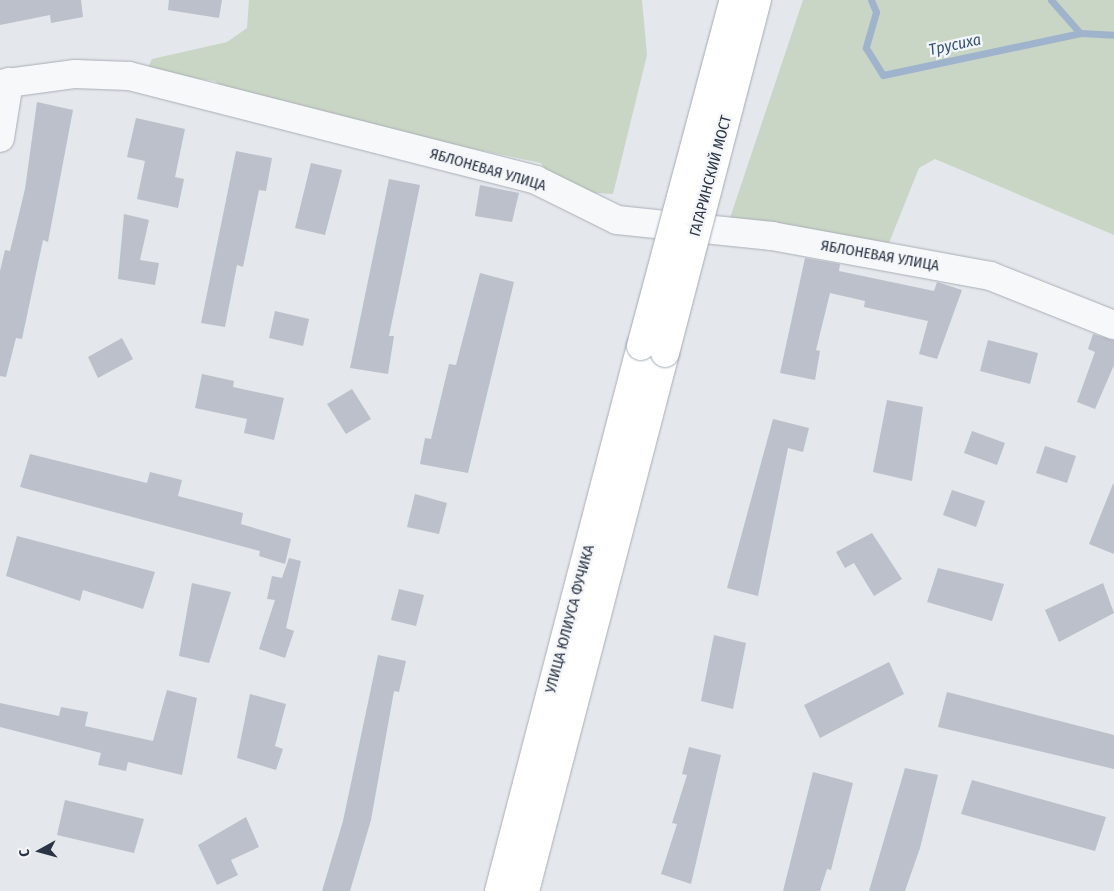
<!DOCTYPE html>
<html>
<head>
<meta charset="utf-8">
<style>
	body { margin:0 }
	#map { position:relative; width:1114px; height:891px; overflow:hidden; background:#e4e7ec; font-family:"Fira Sans Condensed",sans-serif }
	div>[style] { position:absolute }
	.green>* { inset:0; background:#c9d6c5 }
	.stream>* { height:7px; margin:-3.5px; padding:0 3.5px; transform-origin:3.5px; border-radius:3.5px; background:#9fb4cc }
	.building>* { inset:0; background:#bbc0ca }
	.roads { filter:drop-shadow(0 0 1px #a9aeb7) drop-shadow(0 0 1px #a9aeb7) }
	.minor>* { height:28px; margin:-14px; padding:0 14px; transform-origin:14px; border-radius:14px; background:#f7f8fa }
	.major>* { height:28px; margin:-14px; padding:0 14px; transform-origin:14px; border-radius:14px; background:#fff }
	.bridges { filter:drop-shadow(0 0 1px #a3abb8) drop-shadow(0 0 1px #a3abb8) }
	.major-bridge>* { height:28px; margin:-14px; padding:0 14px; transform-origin:14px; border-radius:14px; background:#fff }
	span { translate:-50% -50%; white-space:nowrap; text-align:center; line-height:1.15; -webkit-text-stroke:4.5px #f4f6f9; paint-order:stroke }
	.street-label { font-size:15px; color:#2b3445 }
	.water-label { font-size:16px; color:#34527a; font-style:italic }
	.north { position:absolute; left:15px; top:826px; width:50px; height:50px; -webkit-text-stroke:4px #f4f6f9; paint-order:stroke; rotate:263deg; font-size:14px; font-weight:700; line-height:20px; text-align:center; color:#2b3445 }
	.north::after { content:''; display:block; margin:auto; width:18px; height:22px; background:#2b3445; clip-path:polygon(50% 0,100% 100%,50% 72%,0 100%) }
</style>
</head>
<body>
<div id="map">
	<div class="green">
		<div style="clip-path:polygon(249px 0,642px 0,647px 55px,613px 194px,561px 191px,541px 163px,239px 100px,215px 81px,146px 72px,152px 59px,227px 42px,247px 28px)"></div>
		<div style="clip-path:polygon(803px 0,1114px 0,1114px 235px,935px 159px,919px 168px,887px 248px,727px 227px)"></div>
	</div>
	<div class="stream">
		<div style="left:871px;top:0;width:13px;rotate:67deg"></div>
		<div style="left:876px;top:12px;width:37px;rotate:106deg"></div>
		<div style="left:866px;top:48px;width:32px;rotate:58deg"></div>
		<div style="left:883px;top:75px;width:201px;rotate:-12deg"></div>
		<div style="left:1080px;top:33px;width:34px;rotate:3deg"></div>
		<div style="left:1051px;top:0;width:44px;rotate:48.7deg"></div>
	</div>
	<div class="building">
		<div style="clip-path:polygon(0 0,81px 0,83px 17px,51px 23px,50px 15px,0 25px)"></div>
		<div style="clip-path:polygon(169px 0,222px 0,219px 18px,168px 10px)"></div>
		<div style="clip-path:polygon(37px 102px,73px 110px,48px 242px,43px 240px,22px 339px,16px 338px,6px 377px,0 376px,0 271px,5px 250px,10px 251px,25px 189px)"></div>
		<div style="clip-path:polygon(136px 118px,185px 129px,175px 177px,184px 179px,178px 208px,137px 199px,145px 161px,127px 157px)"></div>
		<div style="clip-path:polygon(236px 151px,272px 158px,266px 191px,259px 190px,243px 267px,237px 265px,225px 327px,201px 323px)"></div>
		<div style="clip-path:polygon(311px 163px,342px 170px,325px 235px,295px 228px)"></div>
		<div style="clip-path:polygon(389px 179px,420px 185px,389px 336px,394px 336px,388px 374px,350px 368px)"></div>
		<div style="clip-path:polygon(480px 185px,519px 193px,512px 222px,475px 216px)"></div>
		<div style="clip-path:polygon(124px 214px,149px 220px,140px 260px,159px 263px,155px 285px,118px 279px)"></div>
		<div style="clip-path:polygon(805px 258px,840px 264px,839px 271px,934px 291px,937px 282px,962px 290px,937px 359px,919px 354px,928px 321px,864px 307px,865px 301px,830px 293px,816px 350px,820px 351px,815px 380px,780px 373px)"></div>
		<div style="clip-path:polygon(480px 273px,514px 282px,468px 473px,420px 464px,425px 438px,431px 439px,449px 364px,456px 365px)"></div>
		<div style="clip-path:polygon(275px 311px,309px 319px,303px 346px,269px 338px)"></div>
		<div style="clip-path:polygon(1093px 334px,1114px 340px,1114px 365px,1095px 409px,1077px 402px,1095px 352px,1088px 349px)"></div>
		<div style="clip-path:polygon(122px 338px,133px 359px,98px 378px,88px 357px)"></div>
		<div style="clip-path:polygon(988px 340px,1038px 353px,1030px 384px,980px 371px)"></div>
		<div style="clip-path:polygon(202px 374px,234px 381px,233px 387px,284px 398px,274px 440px,244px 433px,247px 419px,195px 408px)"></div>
		<div style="clip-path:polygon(352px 389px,371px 419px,346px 434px,327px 404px)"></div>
		<div style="clip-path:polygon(887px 400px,923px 407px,912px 481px,873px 472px)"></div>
		<div style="clip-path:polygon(773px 419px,809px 428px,803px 452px,788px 448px,758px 596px,727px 588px)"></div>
		<div style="clip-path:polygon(972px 431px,1005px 443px,997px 465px,964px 453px)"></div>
		<div style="clip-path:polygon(1045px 446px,1076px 456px,1067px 483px,1036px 473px)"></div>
		<div style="clip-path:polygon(30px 454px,147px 483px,150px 472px,182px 480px,178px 496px,243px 513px,241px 524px,291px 539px,285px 564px,259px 556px,260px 551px,20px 487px)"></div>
		<div style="clip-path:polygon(1113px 484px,1114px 484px,1114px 554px,1089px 544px)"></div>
		<div style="clip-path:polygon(952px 490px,985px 501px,976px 527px,943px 515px)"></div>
		<div style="clip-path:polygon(415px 494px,447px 503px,439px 534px,407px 527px)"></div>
		<div style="clip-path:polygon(872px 533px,902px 579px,874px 596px,854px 563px,845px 568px,836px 552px)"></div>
		<div style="clip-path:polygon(17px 536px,155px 572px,143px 609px,83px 590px,80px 601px,6px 576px)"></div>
		<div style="clip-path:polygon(289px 558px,301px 561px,286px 628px,294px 631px,285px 658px,259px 649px,275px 600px,267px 599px,272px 576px,282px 578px)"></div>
		<div style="clip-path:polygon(938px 568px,1004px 584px,992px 621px,927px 602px)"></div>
		<div style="clip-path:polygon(192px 583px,231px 592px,209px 663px,179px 656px)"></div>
		<div style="clip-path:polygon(1103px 583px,1114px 613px,1059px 642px,1045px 610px)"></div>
		<div style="clip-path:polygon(399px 589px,424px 595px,416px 626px,391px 620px)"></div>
		<div style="clip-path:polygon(714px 635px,746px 643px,733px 709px,701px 701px)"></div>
		<div style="clip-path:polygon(378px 655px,406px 661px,399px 692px,394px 691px,371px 820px,350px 891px,322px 891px,343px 821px)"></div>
		<div style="clip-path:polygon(889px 662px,904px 694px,820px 738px,804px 705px)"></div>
		<div style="clip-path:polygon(167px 690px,197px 698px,182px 775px,128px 762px,126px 771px,98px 765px,101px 753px,0 727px,0 703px,59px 716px,61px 707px,88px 712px,85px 726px,153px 741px)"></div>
		<div style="clip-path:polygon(947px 692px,1114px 735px,1114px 769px,938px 727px)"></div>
		<div style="clip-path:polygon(250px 694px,286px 704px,275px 746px,283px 749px,276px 770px,237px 758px)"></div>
		<div style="clip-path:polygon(689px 747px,721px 755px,691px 884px,661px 874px,677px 824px,672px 823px,687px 775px,682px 774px)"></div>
		<div style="clip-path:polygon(905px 768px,938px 775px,920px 848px,905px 891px,869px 891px)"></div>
		<div style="clip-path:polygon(813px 772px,853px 783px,831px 870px,827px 869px,820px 891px,783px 891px)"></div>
		<div style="clip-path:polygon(972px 780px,1106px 817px,1095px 851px,961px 814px)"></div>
		<div style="clip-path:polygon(65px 800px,144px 819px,134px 853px,57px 835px)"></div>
		<div style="clip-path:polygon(246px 817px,259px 847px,231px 860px,238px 875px,217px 885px,198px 845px)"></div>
	</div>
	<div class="roads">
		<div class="minor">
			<div style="left:0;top:84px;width:76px;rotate:-7.6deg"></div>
			<div style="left:75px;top:74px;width:54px;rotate:2.1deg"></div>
			<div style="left:129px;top:76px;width:420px;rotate:14.3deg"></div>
			<div style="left:536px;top:180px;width:90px;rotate:26.3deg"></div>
			<div style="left:617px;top:220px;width:156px;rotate:5.9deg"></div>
			<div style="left:772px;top:236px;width:222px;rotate:10.4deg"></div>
			<div style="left:990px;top:276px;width:133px;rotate:21.6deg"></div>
			<div style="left:0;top:138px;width:57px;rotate:-80.9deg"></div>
		</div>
		<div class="major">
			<div style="left:499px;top:891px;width:563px;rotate:-75.4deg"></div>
			<div style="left:525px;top:891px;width:556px;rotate:-75.41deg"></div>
		</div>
	</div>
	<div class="bridges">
		<div class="major-bridge">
			<div style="left:641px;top:346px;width:358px;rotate:-75deg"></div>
			<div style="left:665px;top:353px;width:365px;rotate:-75.4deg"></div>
		</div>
	</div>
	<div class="street-label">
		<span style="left:488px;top:170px;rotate:16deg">ЯБЛОНЕВАЯ УЛИЦА</span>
		<span style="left:711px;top:176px;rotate:-75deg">ГАГАРИНСКИЙ МОСТ</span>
		<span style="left:880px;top:256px;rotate:10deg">ЯБЛОНЕВАЯ УЛИЦА</span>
		<span style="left:570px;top:619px;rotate:-75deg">УЛИЦА ЮЛИУСА ФУЧИКА</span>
	</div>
	<div class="water-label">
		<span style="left:955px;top:45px;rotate:-12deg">Трусиха</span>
	</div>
	<div class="north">С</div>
</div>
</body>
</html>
